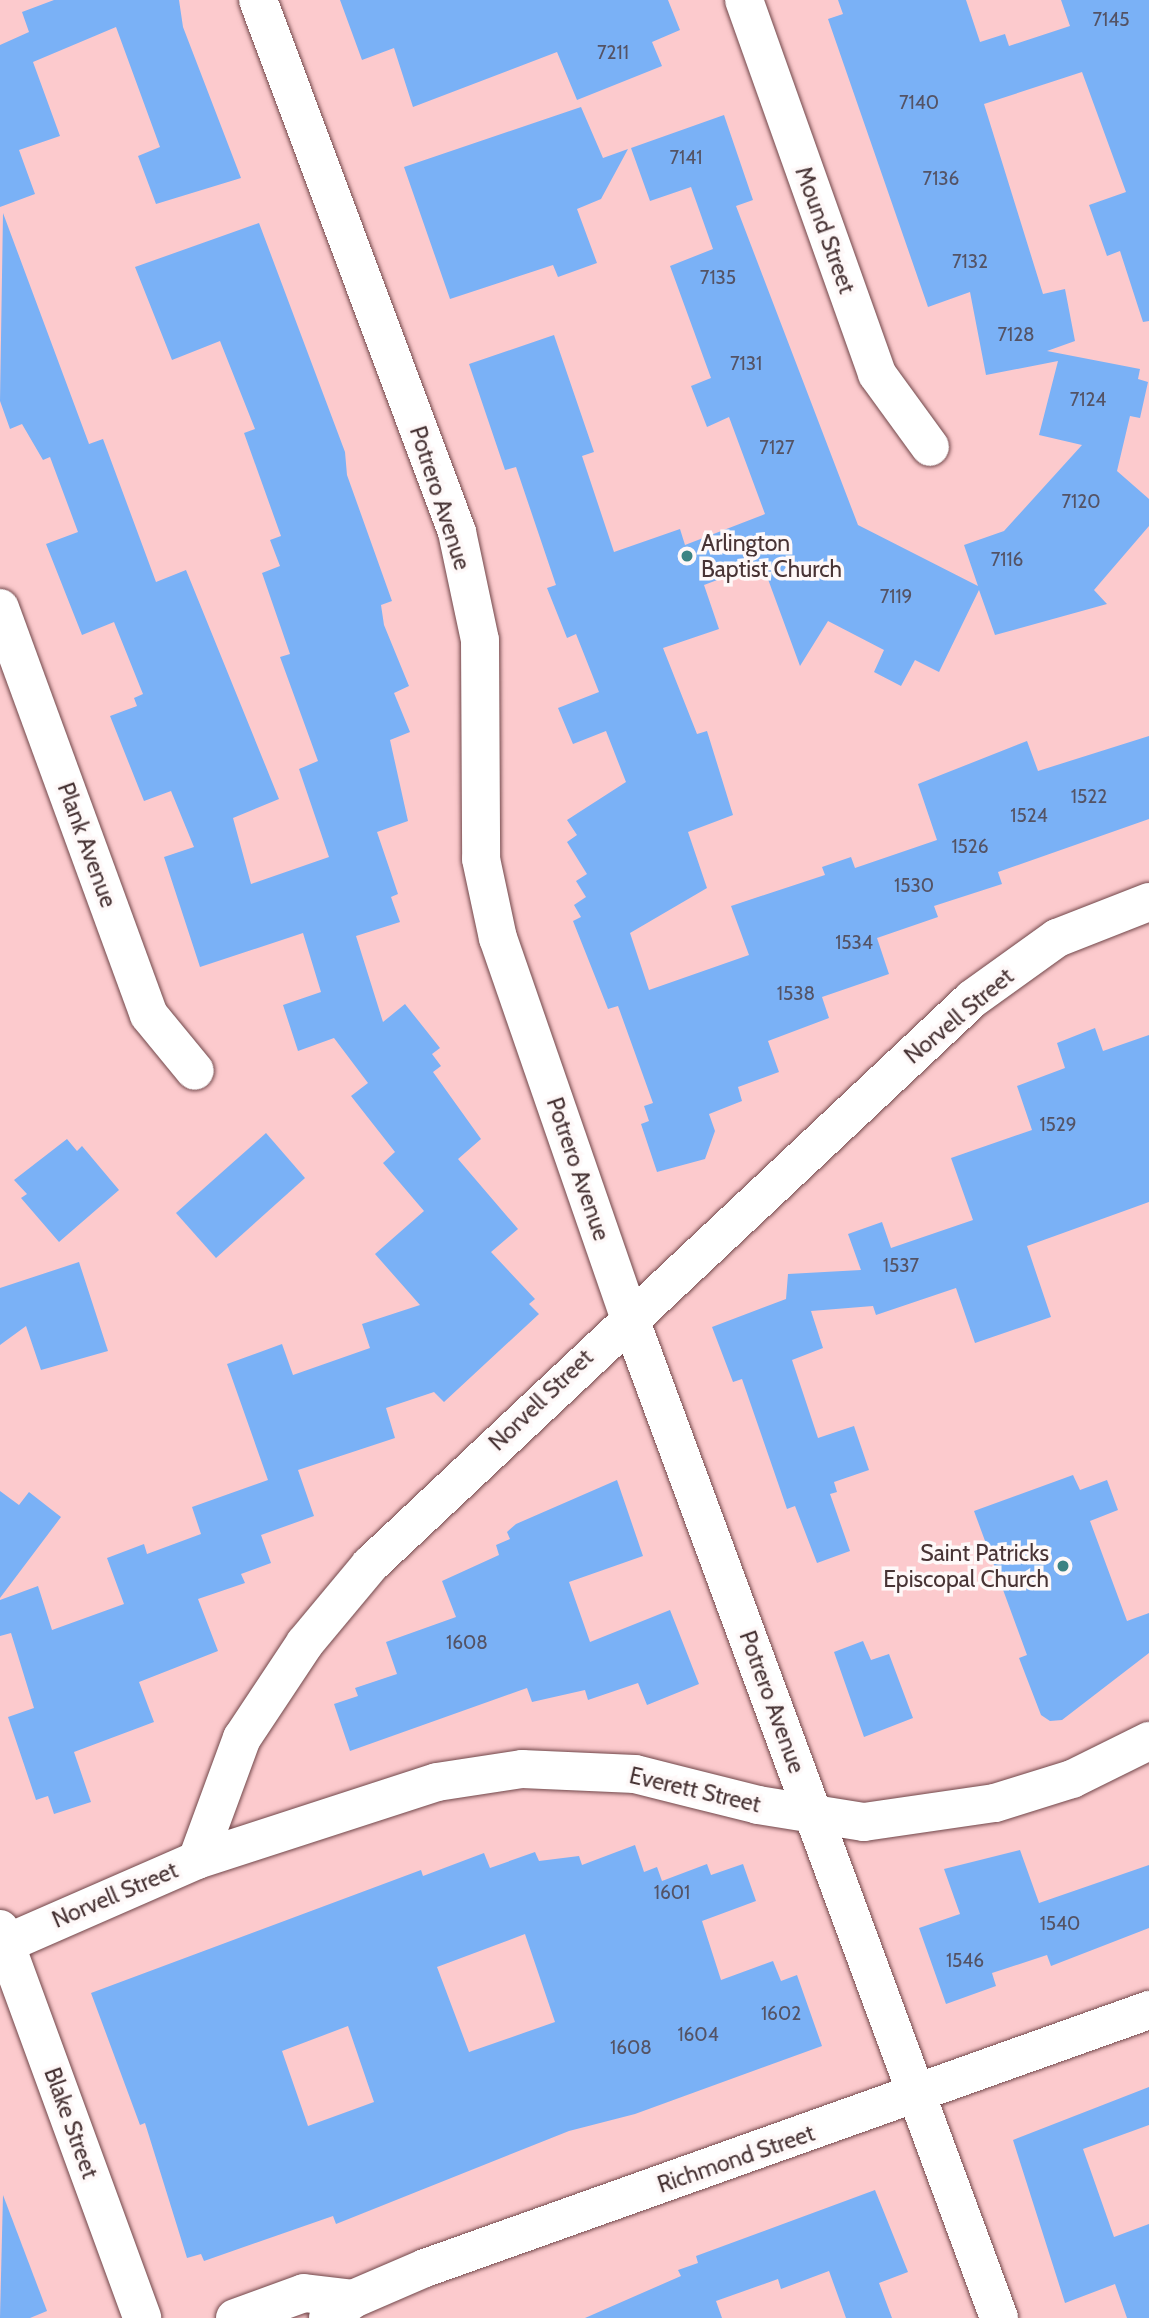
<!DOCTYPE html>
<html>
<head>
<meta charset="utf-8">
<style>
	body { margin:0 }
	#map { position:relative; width:1149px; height:2318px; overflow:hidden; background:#fccacd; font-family:Cabin,sans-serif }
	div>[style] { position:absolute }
	.building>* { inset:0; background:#7ab1f6 }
	.roads { filter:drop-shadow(0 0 2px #71474a) drop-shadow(0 0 2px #71474a) }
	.minor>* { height:38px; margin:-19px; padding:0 19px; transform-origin:19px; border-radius:19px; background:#fff }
	.tertiary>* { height:38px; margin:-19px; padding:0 19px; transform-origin:19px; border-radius:19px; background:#fff }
	.dots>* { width:19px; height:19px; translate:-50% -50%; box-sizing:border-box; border:4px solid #fef8f8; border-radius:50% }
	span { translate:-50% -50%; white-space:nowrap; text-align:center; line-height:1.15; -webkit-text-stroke:7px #fef8f8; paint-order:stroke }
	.number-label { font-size:19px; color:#545365 }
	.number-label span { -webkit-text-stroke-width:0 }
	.street-label { font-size:23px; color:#483435 }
	.poi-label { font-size:23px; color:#483435 }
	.left { translate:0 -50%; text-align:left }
	.right { translate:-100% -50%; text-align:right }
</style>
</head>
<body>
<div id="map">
	<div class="building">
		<div style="clip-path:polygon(54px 0,179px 0,183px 27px,241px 178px,156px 204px,138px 156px,160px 147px,116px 27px,33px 62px,60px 136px,19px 150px,35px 194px,0 207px,0 45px,29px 32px,22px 12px)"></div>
		<div style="clip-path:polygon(340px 0,668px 0,680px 30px,652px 42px,662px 66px,577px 100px,557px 52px,413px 107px,394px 48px,362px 60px)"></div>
		<div style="clip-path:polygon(838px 0,966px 0,980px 42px,1005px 34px,1009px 46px,1070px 26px,1061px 0,1149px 0,1149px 321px,1143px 322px,1120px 251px,1107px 256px,1089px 205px,1126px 192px,1082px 72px,984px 104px,1043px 294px,1065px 289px,1075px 341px,1047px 351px,1140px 369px,1138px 379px,1148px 382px,1140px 418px,1130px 416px,1117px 471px,1149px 499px,1149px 526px,1094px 590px,1107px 604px,995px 635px,979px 590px,939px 672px,915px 660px,901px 686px,874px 672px,884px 650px,828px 621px,800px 666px,762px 563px,704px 585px,719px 629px,663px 648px,697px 734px,707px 731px,733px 815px,688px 832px,707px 888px,630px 933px,649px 990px,749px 955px,731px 906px,825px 875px,822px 867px,851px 857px,855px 868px,937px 840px,918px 784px,1027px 741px,1038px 771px,1149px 736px,1149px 819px,998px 872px,1002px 884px,934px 906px,938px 917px,877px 938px,889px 974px,822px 997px,829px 1018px,768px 1041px,779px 1072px,738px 1087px,742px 1101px,709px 1114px,715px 1131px,705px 1159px,657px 1172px,641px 1124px,649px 1121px,644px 1106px,653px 1103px,618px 1006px,608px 1009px,573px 921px,581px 917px,574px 905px,586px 897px,576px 881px,587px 874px,567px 842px,577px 835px,567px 820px,626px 782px,606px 731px,573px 744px,558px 708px,599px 692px,576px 634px,567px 638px,547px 588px,556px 585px,516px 467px,505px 470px,469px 364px,554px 335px,594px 452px,582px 456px,614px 552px,680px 529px,685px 545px,765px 514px,729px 417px,707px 427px,691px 386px,711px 378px,670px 266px,713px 249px,691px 187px,650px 201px,631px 148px,724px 115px,753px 200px,736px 206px,858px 525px,978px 586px,964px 545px,1004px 531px,1082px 445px,1039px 435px,1058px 361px,986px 375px,970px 292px,928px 307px,828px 19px,843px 14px)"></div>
		<div style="clip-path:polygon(581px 107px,603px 158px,628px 149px,601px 199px,577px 209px,597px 263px,558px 277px,553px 265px,450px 299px,404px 167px)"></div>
		<div style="clip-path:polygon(3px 213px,89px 444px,103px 439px,156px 582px,186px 570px,279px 799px,233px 818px,251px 884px,329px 857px,299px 769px,318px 761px,280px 657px,290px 654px,262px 573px,280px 566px,270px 540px,281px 536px,244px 433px,255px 429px,220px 341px,172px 360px,135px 267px,259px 223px,345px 452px,347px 475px,392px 601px,381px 605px,384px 625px,409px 686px,394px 693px,410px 732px,390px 740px,408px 821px,377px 832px,398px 894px,391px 897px,400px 922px,356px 936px,383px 1022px,405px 1004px,440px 1048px,432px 1054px,441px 1066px,433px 1072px,481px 1139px,458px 1159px,518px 1229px,491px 1252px,535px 1299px,529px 1304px,539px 1314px,444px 1402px,434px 1392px,386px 1408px,395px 1438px,298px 1470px,314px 1516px,261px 1535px,271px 1563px,241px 1574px,245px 1583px,198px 1599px,218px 1651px,139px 1682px,154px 1722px,74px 1752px,91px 1802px,54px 1814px,48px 1796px,36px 1800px,8px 1717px,34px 1708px,11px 1633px,0 1636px,0 1600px,38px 1586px,52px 1630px,124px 1604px,107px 1558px,144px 1544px,147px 1554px,201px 1534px,192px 1507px,268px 1480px,227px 1364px,282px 1344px,293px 1375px,370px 1348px,362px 1324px,420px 1305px,375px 1254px,424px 1211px,383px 1163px,395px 1152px,351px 1096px,368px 1083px,334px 1038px,298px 1051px,283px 1005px,321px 992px,303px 933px,200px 967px,164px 857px,194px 847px,171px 791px,144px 801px,110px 716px,137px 706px,134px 698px,143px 694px,114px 622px,82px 635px,46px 544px,78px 532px,50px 457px,43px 460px,22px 424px,10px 429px,0 401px)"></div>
		<div style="clip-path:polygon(1095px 1028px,1103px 1051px,1149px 1035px,1149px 1202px,1027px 1246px,1051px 1317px,975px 1343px,956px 1288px,876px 1315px,873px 1306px,811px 1311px,823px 1348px,792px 1360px,818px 1438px,854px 1426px,869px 1470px,834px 1482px,837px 1492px,830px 1494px,850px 1551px,817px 1563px,795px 1506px,787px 1509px,742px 1379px,733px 1382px,712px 1327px,786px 1299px,788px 1274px,861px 1270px,848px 1234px,882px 1222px,891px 1248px,973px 1220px,951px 1158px,1032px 1130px,1017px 1086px,1065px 1068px,1057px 1043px)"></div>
		<div style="clip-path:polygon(266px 1133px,305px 1178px,216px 1258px,176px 1213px)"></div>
		<div style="clip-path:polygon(67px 1139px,77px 1151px,82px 1146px,119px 1190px,59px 1242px,21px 1198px,27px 1194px,14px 1180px)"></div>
		<div style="clip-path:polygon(79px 1262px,108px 1351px,41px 1370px,26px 1326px,0 1345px,0 1288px)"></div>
		<div style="clip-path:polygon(1073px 1475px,1080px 1490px,1107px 1480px,1118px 1510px,1090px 1521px,1127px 1621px,1149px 1613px,1149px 1653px,1062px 1720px,1050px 1721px,1041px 1715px,1019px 1658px,1027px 1655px,974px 1511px)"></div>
		<div style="clip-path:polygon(617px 1480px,643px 1556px,569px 1582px,590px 1642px,670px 1610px,699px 1684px,647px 1705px,638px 1683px,588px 1700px,585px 1690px,532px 1702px,527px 1688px,350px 1751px,334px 1704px,358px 1696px,355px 1688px,397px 1674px,386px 1642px,456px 1617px,442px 1581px,499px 1555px,496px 1545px,510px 1539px,507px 1532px,516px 1524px)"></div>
		<div style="clip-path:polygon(0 1491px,19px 1505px,29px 1492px,61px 1517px,0 1598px)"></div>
		<div style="clip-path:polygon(863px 1641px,871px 1660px,889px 1654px,913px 1718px,864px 1737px,834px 1652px)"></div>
		<div style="clip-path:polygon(evenodd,635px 1845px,644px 1872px,657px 1867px,662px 1881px,707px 1864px,711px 1875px,743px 1864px,756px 1901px,702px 1921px,721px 1980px,773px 1961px,781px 1981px,797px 1975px,822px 2046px,635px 2114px,569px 2131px,336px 2224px,333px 2216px,204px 2261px,201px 2254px,187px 2258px,145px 2123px,140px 2125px,91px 1993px,421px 1870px,423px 1876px,484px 1853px,490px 1868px,535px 1852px,539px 1861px,579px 1856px,582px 1865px,635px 1845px,525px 1934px,555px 2022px,469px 2052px,437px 1967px,525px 1934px,635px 1845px,348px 2026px,374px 2102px,308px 2126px,282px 2051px,348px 2026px)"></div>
		<div style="clip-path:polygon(1020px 1850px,1039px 1903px,1149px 1865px,1149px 1928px,1051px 1966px,1047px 1955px,992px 1973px,996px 1986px,946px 2004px,919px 1928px,960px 1914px,944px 1869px)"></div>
		<div style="clip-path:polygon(1149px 2087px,1149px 2125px,1083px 2149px,1114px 2237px,1149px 2224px,1149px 2318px,1127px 2318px,1115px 2284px,1065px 2303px,1013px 2140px)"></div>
		<div style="clip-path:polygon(875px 2190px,908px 2272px,879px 2283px,892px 2318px,846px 2318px,829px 2271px,781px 2289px,778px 2279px,716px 2301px,722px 2318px,585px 2318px,681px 2276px,678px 2270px,698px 2263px,696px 2256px)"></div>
		<div style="clip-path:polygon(3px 2195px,47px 2311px,30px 2318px,0 2318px)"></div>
	</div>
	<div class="roads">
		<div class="minor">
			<div style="left:744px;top:0;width:397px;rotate:70.4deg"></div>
			<div style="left:877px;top:374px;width:90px;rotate:54deg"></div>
			<div style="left:0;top:608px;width:433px;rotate:69.9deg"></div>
			<div style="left:149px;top:1015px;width:72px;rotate:50.6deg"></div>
			<div style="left:197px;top:1860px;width:252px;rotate:-18deg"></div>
			<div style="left:437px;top:1782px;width:86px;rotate:-8.7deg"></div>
			<div style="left:522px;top:1769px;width:113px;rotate:2.5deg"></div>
			<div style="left:635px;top:1774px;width:127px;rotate:14.1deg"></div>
			<div style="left:758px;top:1805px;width:107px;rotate:9.1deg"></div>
			<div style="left:864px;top:1822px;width:132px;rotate:-8.3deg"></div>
			<div style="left:995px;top:1803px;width:81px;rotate:-17.3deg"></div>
			<div style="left:1072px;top:1779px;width:86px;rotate:-26.3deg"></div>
			<div style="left:0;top:1929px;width:414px;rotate:69.9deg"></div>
			<div style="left:5px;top:1944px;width:210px;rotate:-23.6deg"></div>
			<div style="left:197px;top:1860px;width:130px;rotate:-69.8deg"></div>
			<div style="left:242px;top:1738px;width:114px;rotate:-56.4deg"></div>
			<div style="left:305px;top:1643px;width:102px;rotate:-50.2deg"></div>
			<div style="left:370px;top:1565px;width:826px;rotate:-43.23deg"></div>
			<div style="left:972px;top:999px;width:105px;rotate:-35.7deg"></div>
			<div style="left:1057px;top:938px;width:99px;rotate:-21.4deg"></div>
		</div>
		<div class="tertiary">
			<div style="left:258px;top:0;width:568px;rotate:69.49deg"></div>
			<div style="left:457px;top:532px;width:110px;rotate:78deg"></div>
			<div style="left:480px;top:640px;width:219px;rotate:89.7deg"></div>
			<div style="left:481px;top:859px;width:81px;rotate:77.9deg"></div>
			<div style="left:498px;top:938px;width:400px;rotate:70.9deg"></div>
			<div style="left:629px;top:1316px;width:1068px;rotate:69.73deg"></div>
			<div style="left:235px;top:2318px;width:73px;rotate:-19.9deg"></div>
			<div style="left:304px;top:2293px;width:49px;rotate:7deg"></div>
			<div style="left:328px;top:2318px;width:31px;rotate:-37deg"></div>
			<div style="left:353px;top:2299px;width:78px;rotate:-23.3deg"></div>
			<div style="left:425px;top:2268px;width:769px;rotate:-19.61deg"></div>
		</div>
	</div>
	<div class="dots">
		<div style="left:687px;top:556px;background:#3b8383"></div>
		<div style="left:1063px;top:1566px;background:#3b8383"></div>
	</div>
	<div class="number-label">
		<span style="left:1111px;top:20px">7145</span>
		<span style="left:613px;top:53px">7211</span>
		<span style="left:919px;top:103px">7140</span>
		<span style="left:686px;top:158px">7141</span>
		<span style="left:941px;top:179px">7136</span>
		<span style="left:970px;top:262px">7132</span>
		<span style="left:718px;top:278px">7135</span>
		<span style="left:1016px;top:335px">7128</span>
		<span style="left:746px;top:364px">7131</span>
		<span style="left:1088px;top:400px">7124</span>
		<span style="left:777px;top:448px">7127</span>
		<span style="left:1081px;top:502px">7120</span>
		<span style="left:1007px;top:560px">7116</span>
		<span style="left:896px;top:597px">7119</span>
		<span style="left:1089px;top:797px">1522</span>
		<span style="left:1029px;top:816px">1524</span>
		<span style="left:970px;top:847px">1526</span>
		<span style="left:914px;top:886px">1530</span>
		<span style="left:854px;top:943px">1534</span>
		<span style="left:796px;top:994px">1538</span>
		<span style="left:1058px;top:1125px">1529</span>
		<span style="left:901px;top:1266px">1537</span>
		<span style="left:467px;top:1643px">1608</span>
		<span style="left:672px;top:1893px">1601</span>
		<span style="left:1060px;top:1924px">1540</span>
		<span style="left:965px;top:1961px">1546</span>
		<span style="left:781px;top:2014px">1602</span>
		<span style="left:698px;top:2035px">1604</span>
		<span style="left:631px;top:2048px">1608</span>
	</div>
	<div class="street-label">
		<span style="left:825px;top:230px;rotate:70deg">Mound Street</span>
		<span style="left:440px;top:498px;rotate:72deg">Potrero Avenue</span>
		<span style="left:87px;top:845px;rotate:70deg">Plank Avenue</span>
		<span style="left:959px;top:1016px;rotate:-40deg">Norvell Street</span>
		<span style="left:578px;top:1169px;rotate:71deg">Potrero Avenue</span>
		<span style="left:541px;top:1400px;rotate:-44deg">Norvell Street</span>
		<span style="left:772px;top:1702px;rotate:70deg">Potrero Avenue</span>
		<span style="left:695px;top:1790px;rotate:13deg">Everett Street</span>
		<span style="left:115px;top:1895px;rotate:-23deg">Norvell Street</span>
		<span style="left:71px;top:2123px;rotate:70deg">Blake Street</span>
		<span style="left:736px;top:2159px;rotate:-19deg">Richmond Street</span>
	</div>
	<div class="poi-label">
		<span class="left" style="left:701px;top:556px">Arlington<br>Baptist Church</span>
		<span class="right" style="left:1049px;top:1566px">Saint Patricks<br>Episcopal Church</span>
	</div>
</div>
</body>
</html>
